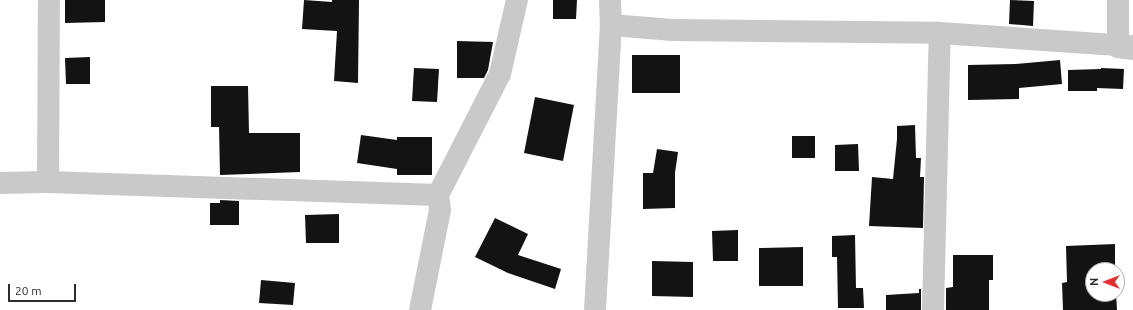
<!DOCTYPE html>
<html>
<head>
<meta charset="utf-8">
<style>
	body { margin:0 }
	#map { position:relative; width:1133px; height:310px; overflow:hidden; background:#fff; font-family:Ubuntu,sans-serif }
	div>[style] { position:absolute }
	.building>* { inset:0; background:#131313 }
	.minor>* { height:22px; margin:-11px; padding:0 11px; transform-origin:11px; border-radius:11px; background:#c9c9c9 }
	span { translate:-50% -50%; white-space:nowrap; text-align:center; line-height:1.15; -webkit-text-stroke:4px #fff; paint-order:stroke }
	.north { position:absolute; left:1085px; top:262px; width:40px; height:40px; box-sizing:border-box; background:#fff; border:1px solid #ababab; border-radius:50%; rotate:270deg; font-size:11px; font-weight:700; line-height:16px; text-align:center; color:#2c2c2c }
	.north::after { content:''; display:block; margin:auto; width:14px; height:18px; background:#e22f33; clip-path:polygon(50% 0,100% 100%,50% 72%,0 100%) }
	.scale { position:absolute; left:8px; top:284px; width:68px; height:18px; box-sizing:border-box; border:2px solid #2c2c2c; border-top:0; padding-left:5px; font-size:12px; line-height:14px; white-space:nowrap; color:#2c2c2c; -webkit-text-stroke:3px #fff; paint-order:stroke }
</style>
</head>
<body>
<div id="map">
	<div class="building">
		<div style="clip-path:polygon(65px 0,105px 0,105px 22px,65px 23px)"></div>
		<div style="clip-path:polygon(304px 0,332px 2px,332px 0,359px 0,358px 83px,334px 81px,337px 31px,302px 29px)"></div>
		<div style="clip-path:polygon(553px 0,577px 0,576px 19px,553px 19px)"></div>
		<div style="clip-path:polygon(1010px 0,1034px 1px,1033px 26px,1009px 24px)"></div>
		<div style="clip-path:polygon(457px 41px,493px 42px,488px 70px,484px 78px,457px 78px)"></div>
		<div style="clip-path:polygon(632px 55px,680px 55px,680px 93px,632px 93px)"></div>
		<div style="clip-path:polygon(90px 57px,90px 84px,66px 84px,65px 58px)"></div>
		<div style="clip-path:polygon(1060px 60px,1062px 84px,1019px 88px,1019px 99px,968px 100px,968px 65px,1016px 64px)"></div>
		<div style="clip-path:polygon(414px 68px,439px 69px,437px 102px,412px 101px)"></div>
		<div style="clip-path:polygon(1101px 68px,1124px 69px,1123px 89px,1097px 88px,1097px 91px,1068px 91px,1068px 70px,1101px 69px)"></div>
		<div style="clip-path:polygon(211px 86px,248px 86px,249px 133px,300px 133px,300px 172px,220px 175px,219px 127px,211px 127px)"></div>
		<div style="clip-path:polygon(535px 97px,574px 105px,563px 161px,524px 153px)"></div>
		<div style="clip-path:polygon(915px 125px,916px 158px,921px 158px,920px 177px,924px 177px,923px 228px,869px 226px,872px 177px,893px 179px,897px 139px,897px 126px)"></div>
		<div style="clip-path:polygon(361px 135px,397px 140px,397px 137px,432px 137px,432px 175px,397px 175px,397px 169px,357px 163px)"></div>
		<div style="clip-path:polygon(792px 136px,815px 136px,815px 158px,792px 158px)"></div>
		<div style="clip-path:polygon(858px 144px,859px 171px,835px 171px,835px 145px)"></div>
		<div style="clip-path:polygon(657px 149px,678px 152px,675px 173px,675px 208px,643px 209px,643px 173px,653px 173px)"></div>
		<div style="clip-path:polygon(220px 200px,239px 201px,239px 225px,210px 225px,210px 203px,220px 203px)"></div>
		<div style="clip-path:polygon(339px 214px,339px 243px,306px 243px,305px 215px)"></div>
		<div style="clip-path:polygon(495px 218px,528px 234px,518px 255px,561px 269px,555px 289px,508px 273px,475px 257px)"></div>
		<div style="clip-path:polygon(738px 230px,738px 261px,713px 261px,712px 231px)"></div>
		<div style="clip-path:polygon(855px 235px,856px 288px,863px 288px,864px 308px,838px 308px,837px 257px,832px 257px,832px 236px)"></div>
		<div style="clip-path:polygon(1115px 244px,1115px 270px,1093px 270px,1093px 294px,1116px 294px,1117px 310px,1063px 310px,1062px 283px,1067px 282px,1066px 246px)"></div>
		<div style="clip-path:polygon(803px 247px,803px 286px,759px 286px,759px 248px)"></div>
		<div style="clip-path:polygon(953px 255px,993px 255px,993px 280px,989px 280px,989px 310px,946px 310px,946px 288px,953px 287px)"></div>
		<div style="clip-path:polygon(652px 261px,693px 262px,693px 297px,652px 296px)"></div>
		<div style="clip-path:polygon(261px 280px,295px 283px,293px 305px,259px 303px)"></div>
		<div style="clip-path:polygon(919px 289px,921px 289px,921px 310px,886px 310px,886px 295px,919px 293px)"></div>
	</div>
	<div class="minor">
		<div style="left:610px;top:0;width:25px;rotate:88deg"></div>
		<div style="left:611px;top:25px;width:62px;rotate:4.6deg"></div>
		<div style="left:673px;top:30px;width:267px;rotate:0.6deg"></div>
		<div style="left:940px;top:33px;width:193px;rotate:3.9deg"></div>
		<div style="left:1118px;top:0;width:47px;rotate:90deg"></div>
		<div style="left:1118px;top:47px;width:14px;rotate:8deg"></div>
		<div style="left:48px;top:182px;width:182px;rotate:-89.7deg"></div>
		<div style="left:0;top:183px;width:48px;rotate:-1.2deg"></div>
		<div style="left:48px;top:182px;width:390px;rotate:1.9deg"></div>
		<div style="left:420px;top:310px;width:102px;rotate:-78.7deg"></div>
		<div style="left:440px;top:210px;width:15px;rotate:-98deg"></div>
		<div style="left:438px;top:195px;width:136px;rotate:-62.9deg"></div>
		<div style="left:500px;top:74px;width:76px;rotate:-77.1deg"></div>
		<div style="left:595px;top:310px;width:285px;rotate:-86.8deg"></div>
		<div style="left:933px;top:310px;width:277px;rotate:-88.6deg"></div>
	</div>
	<div class="north">N</div>
	<div class="scale">20 m</div>
</div>
</body>
</html>
